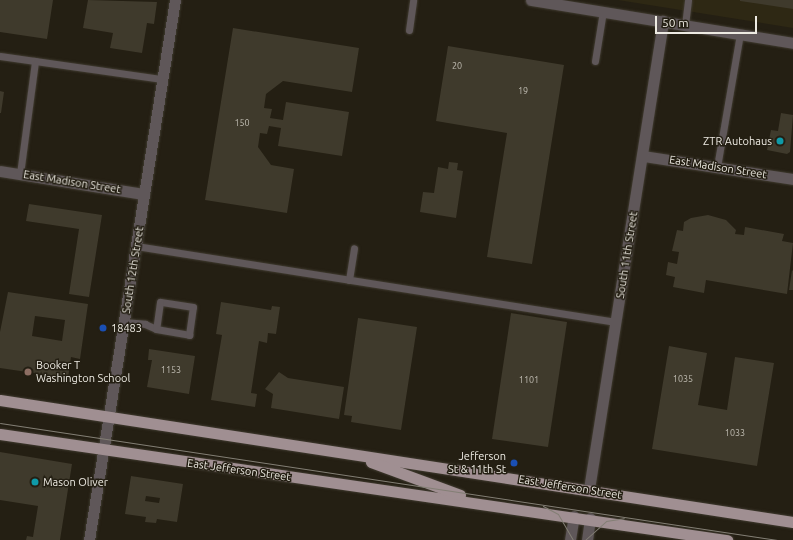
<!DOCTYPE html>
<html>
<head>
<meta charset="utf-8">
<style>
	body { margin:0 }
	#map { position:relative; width:793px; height:540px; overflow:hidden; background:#241f13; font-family:Ubuntu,sans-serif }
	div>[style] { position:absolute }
	.built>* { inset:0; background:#2e2814 }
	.building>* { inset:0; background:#3f3a2c }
	.roads { filter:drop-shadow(0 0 1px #403b30) drop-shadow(0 0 1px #403b30) }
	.service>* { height:7px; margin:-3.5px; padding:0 3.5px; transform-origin:3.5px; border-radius:3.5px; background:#5f5759 }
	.minor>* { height:11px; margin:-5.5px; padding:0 5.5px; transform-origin:5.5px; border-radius:5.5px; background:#5f5759 }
	.primary>* { height:11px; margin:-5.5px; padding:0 5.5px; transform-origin:5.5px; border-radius:5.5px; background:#a08f92 }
	.tram>* { height:1px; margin:-0.5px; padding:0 0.5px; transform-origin:0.5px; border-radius:0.5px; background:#837f75 }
	.dots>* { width:11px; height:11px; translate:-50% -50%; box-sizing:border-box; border:2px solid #241f13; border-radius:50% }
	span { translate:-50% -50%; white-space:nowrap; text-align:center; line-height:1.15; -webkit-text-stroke:3px #241f13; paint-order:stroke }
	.number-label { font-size:9px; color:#c2beb4 }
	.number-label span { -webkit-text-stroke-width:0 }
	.poi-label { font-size:11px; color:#edeae2 }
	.right { translate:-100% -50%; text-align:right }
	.left { translate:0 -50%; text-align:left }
	.street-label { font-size:11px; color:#edeae2 }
	.scale { position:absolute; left:655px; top:16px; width:102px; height:18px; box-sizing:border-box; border:2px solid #edeae2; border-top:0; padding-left:5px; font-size:12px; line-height:14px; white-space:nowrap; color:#edeae2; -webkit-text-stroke:3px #241f13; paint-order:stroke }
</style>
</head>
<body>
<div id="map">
	<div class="built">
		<div style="clip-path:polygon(618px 0,793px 0,793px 28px)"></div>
	</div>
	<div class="building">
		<div style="clip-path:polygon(0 0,53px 0,47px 39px,0 32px)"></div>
		<div style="clip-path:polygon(88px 0,157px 2px,154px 24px,147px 23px,142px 53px,110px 48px,113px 33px,83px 28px)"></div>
		<div style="clip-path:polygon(793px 0,793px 9px,740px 1px,740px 0)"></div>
		<div style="clip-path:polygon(233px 28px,359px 48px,352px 92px,283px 81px,266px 94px,264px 108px,272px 109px,270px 118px,283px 120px,286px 102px,349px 112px,342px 156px,278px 146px,281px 128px,269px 126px,267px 134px,260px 133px,258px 147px,271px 165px,294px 169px,287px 213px,205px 200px)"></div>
		<div style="clip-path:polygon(448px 46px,564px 65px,532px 264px,487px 257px,507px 133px,436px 121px)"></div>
		<div style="clip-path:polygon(0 91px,4px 92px,1px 113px,0 113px)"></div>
		<div style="clip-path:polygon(781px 113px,793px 115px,790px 152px,787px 154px,767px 150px,771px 130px,778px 131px)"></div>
		<div style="clip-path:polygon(449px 162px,458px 163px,457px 170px,463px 171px,456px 218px,420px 212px,423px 192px,434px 193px,438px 167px,448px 169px)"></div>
		<div style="clip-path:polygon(29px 204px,102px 215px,89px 297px,69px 294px,79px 229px,26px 221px)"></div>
		<div style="clip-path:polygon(708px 215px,726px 220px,736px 230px,735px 234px,744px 235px,745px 227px,784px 234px,782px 241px,793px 243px,787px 294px,706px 280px,704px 293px,673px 287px,675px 277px,666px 275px,668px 262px,677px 264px,679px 252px,672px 251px,677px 230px,683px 231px,684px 222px,691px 218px)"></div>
		<div style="clip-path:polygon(792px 270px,793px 271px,793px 290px,789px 290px)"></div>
		<div style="clip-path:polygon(evenodd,8px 292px,88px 304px,80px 359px,71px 357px,68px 378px,0 368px,0 332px,8px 292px,35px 316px,65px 320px,62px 341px,32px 336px,35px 316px)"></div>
		<div style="clip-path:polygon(221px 302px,271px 310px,272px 306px,280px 307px,276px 334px,268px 333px,267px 343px,259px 341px,251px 393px,257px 394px,255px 407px,211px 400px,222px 335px,216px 334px)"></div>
		<div style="clip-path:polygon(511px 313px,567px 322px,548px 447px,492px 439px)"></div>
		<div style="clip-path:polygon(358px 318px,417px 327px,401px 430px,351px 422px,352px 416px,344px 415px)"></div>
		<div style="clip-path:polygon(669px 346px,707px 353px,698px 405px,727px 410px,735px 357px,774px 363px,757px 466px,652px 449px)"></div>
		<div style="clip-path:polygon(149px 349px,195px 356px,189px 394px,147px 387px,152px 360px,148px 360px)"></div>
		<div style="clip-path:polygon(279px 372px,288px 378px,344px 387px,339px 419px,271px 408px,273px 394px,265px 389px)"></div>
		<div style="clip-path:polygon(0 452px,72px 464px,60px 540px,26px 540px,27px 536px,33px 537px,38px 506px,0 500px)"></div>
		<div style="clip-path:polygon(evenodd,131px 476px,183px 484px,177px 522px,157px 519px,156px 523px,145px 522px,146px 517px,125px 514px,131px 476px,146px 496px,160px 498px,159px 503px,145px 501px,146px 496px)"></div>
	</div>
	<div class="roads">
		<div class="service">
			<div style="left:685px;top:25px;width:25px;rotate:-83deg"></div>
			<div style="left:409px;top:30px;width:30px;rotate:-82deg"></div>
			<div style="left:0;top:56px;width:164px;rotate:8.1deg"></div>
			<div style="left:595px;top:61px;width:51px;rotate:-80.9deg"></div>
			<div style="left:717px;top:167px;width:135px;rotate:-80.2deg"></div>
			<div style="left:20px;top:174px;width:114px;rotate:-82.4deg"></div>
			<div style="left:136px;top:246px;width:486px;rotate:9deg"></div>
			<div style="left:349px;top:280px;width:32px;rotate:-81deg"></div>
			<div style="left:124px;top:322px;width:21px;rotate:5deg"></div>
			<div style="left:145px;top:324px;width:12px;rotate:24deg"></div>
			<div style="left:156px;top:329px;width:34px;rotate:10deg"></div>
			<div style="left:189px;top:335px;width:28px;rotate:-82deg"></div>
			<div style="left:193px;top:307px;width:33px;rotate:-171deg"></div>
			<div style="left:160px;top:302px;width:27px;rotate:98deg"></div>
		</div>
		<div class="minor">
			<div style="left:531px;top:0;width:266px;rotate:9.3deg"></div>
			<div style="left:643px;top:156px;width:152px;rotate:8.7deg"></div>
			<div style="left:0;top:171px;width:146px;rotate:9.1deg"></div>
			<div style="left:589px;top:489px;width:474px;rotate:-81deg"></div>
			<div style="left:89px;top:540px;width:547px;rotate:-80.95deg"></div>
			<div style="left:570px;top:540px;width:24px;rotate:-81deg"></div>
			<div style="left:587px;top:540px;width:22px;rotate:-82deg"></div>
		</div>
		<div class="primary">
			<div style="left:0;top:400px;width:802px;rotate:8.75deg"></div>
			<div style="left:0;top:434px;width:735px;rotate:8.3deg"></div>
			<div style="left:371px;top:462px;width:95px;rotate:20.3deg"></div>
		</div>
	</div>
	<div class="tram">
		<div style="left:0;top:423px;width:786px;rotate:8.56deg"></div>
		<div style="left:543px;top:506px;width:17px;rotate:28deg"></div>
		<div style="left:558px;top:514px;width:30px;rotate:60deg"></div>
		<div style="left:585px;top:540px;width:28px;rotate:-42deg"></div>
		<div style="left:606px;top:521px;width:18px;rotate:-9deg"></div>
	</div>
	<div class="dots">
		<div style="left:780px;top:141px;background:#0f9aa8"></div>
		<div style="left:103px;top:328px;background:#1a4fb4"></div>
		<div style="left:28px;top:372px;background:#8d6e63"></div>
		<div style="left:514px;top:463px;background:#1a4fb4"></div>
		<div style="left:35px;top:482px;background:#0f9aa8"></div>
	</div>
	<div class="number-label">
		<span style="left:457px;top:66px">20</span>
		<span style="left:523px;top:91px">19</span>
		<span style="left:242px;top:123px">150</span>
		<span style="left:171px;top:370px">1153</span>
		<span style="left:683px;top:379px">1035</span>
		<span style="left:529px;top:380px">1101</span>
		<span style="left:735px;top:433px">1033</span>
	</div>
	<div class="poi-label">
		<span class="right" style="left:772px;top:141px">ZTR Autohaus</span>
		<span class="left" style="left:111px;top:328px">18483</span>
		<span class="left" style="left:36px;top:372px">Booker T<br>Washington School</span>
		<span class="right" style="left:506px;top:463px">Jefferson<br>St &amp; 11th St</span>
		<span class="left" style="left:43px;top:482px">Mason Oliver</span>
	</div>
	<div class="street-label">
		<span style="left:718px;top:167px;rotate:9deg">East Madison Street</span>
		<span style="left:72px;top:182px;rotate:9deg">East Madison Street</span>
		<span style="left:627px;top:255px;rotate:-81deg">South 11th Street</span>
		<span style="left:133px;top:270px;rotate:-81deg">South 12th Street</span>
		<span style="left:239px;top:470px;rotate:8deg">East Jefferson Street</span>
		<span style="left:570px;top:487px;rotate:9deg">East Jefferson Street</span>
	</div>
	<div class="scale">50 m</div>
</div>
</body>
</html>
